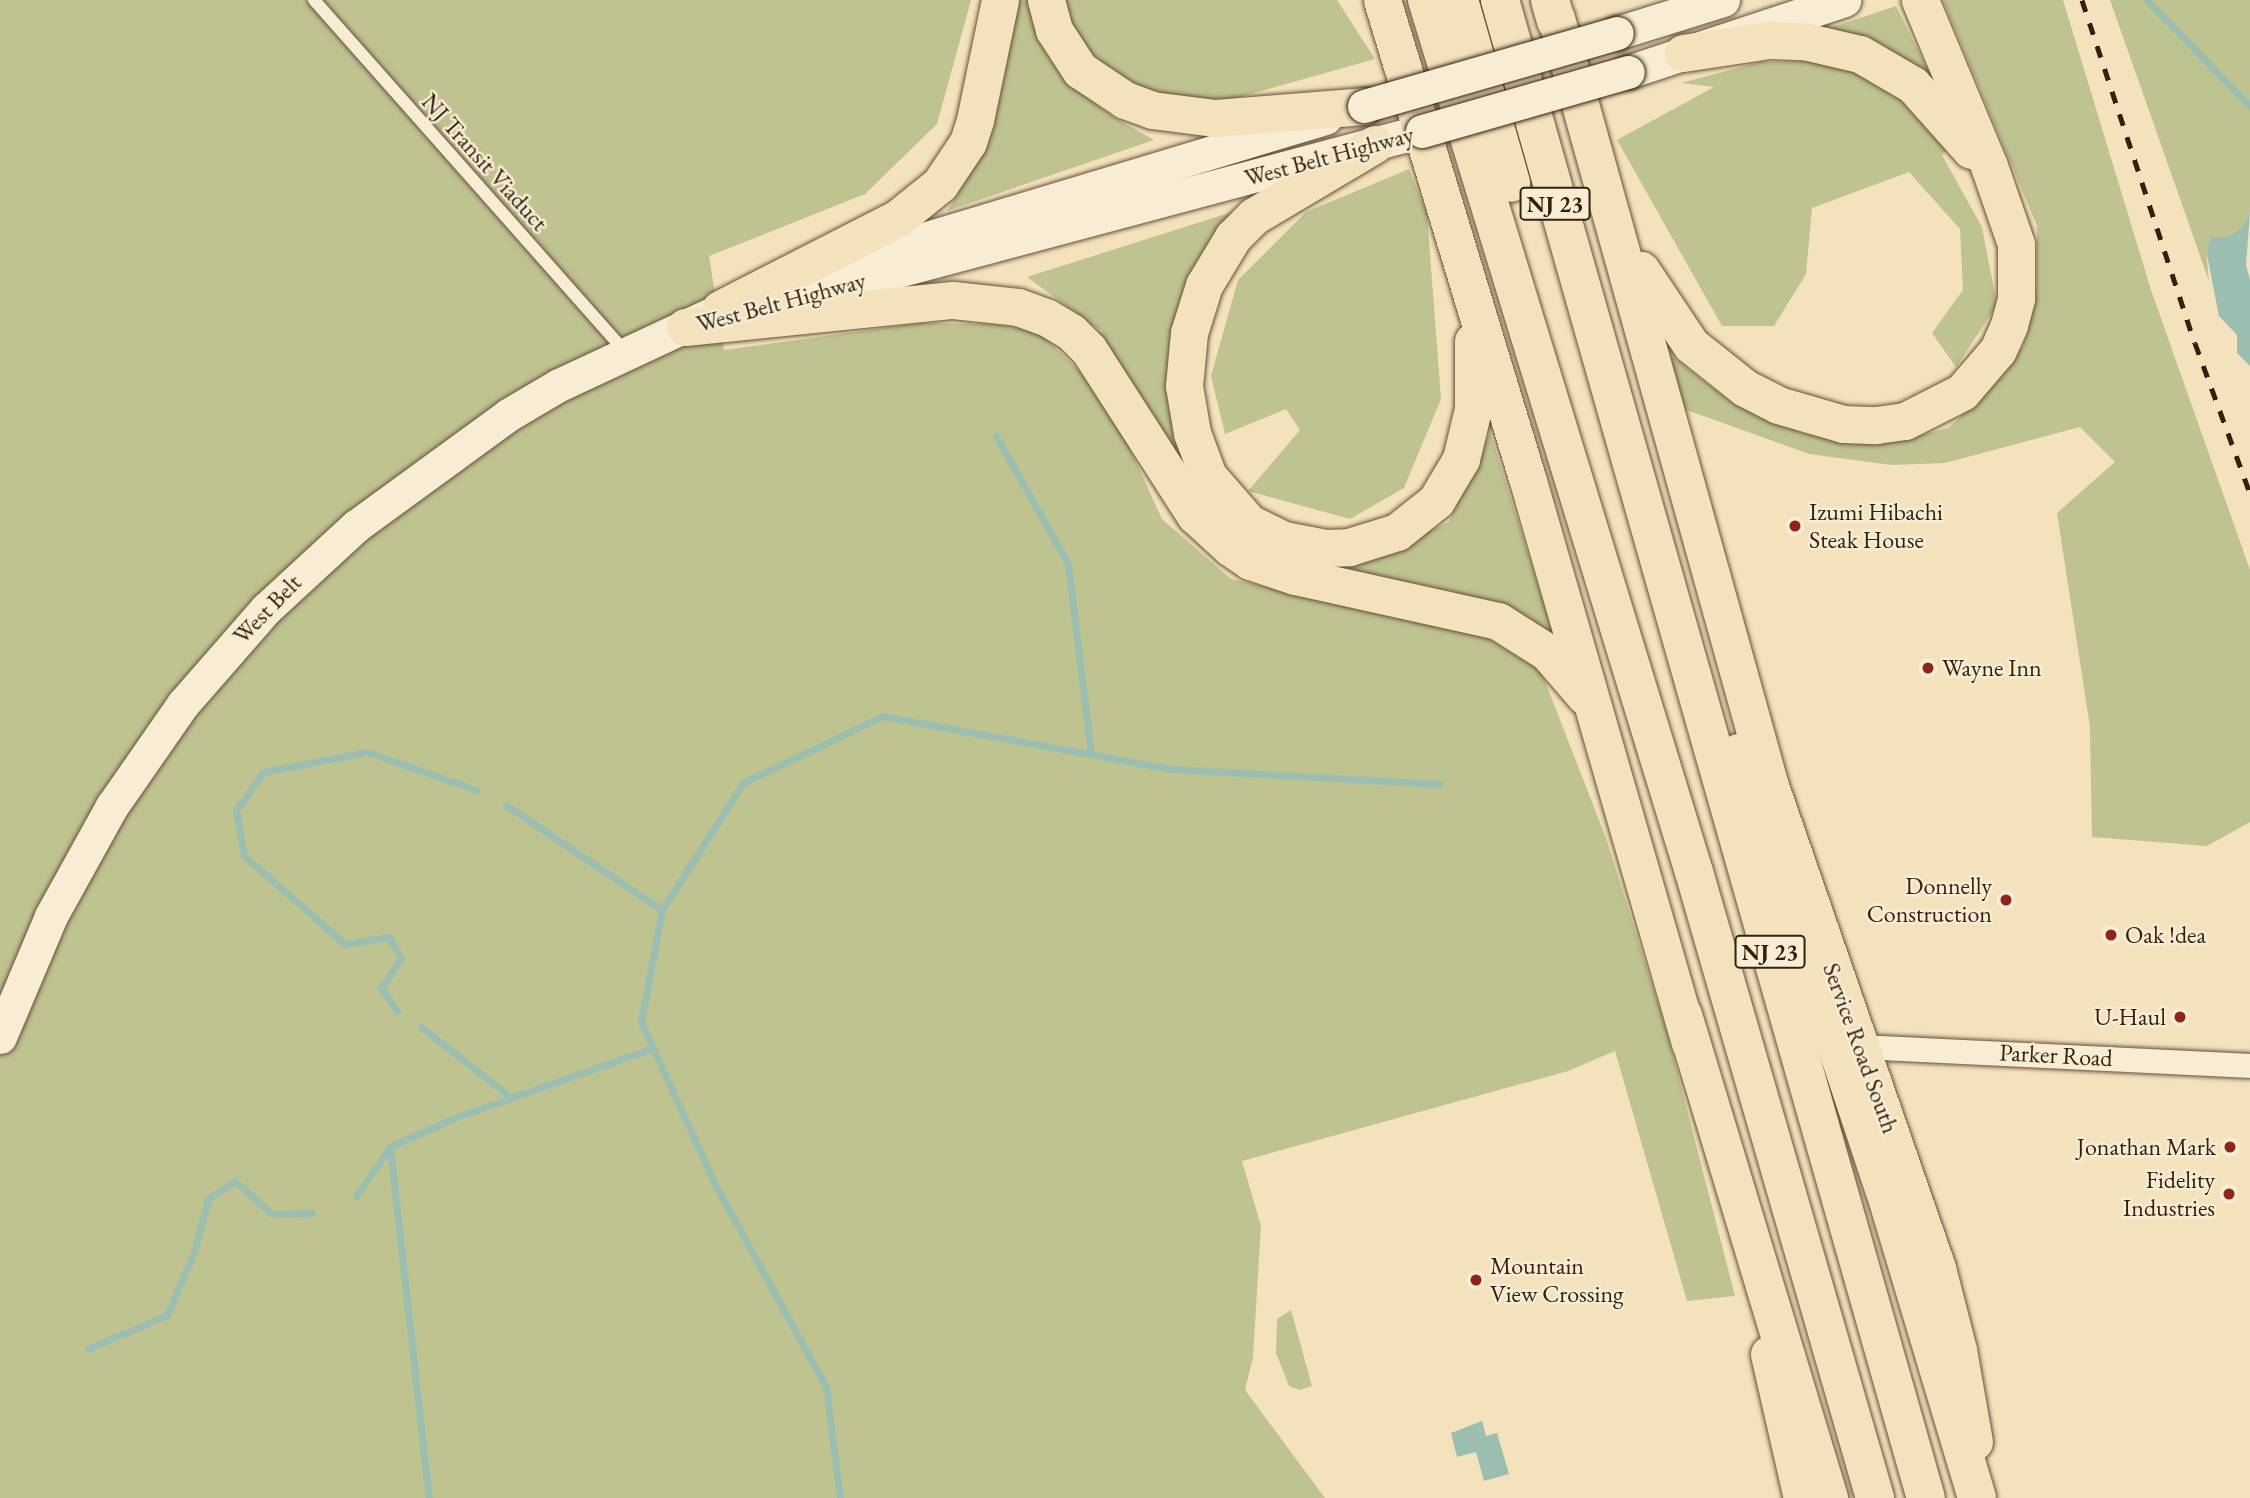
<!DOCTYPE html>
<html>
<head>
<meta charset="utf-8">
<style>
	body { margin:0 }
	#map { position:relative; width:2250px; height:1498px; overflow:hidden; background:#f4e2bd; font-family:"EB Garamond",serif }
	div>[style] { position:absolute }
	.green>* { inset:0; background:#bec38f }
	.water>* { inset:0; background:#9cbeb1 }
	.stream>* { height:7px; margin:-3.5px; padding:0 3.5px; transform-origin:3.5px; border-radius:3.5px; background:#9cbeb1 }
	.roads { filter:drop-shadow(0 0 2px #65503b) drop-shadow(0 0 2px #65503b) }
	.lane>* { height:12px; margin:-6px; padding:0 6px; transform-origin:6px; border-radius:6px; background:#f8ecd4 }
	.street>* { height:24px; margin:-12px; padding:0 12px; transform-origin:12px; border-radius:12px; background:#f8ecd4 }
	.secondary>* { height:33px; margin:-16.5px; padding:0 16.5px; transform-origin:16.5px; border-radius:16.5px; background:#f8ecd4 }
	.primary>* { height:37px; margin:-18.5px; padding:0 18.5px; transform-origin:18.5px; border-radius:18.5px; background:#f4e2bd }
	.highway>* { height:38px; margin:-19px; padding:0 19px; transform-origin:19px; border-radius:19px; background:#f4e2bd }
	.rail>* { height:5px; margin-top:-2.5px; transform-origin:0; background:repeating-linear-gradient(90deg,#352010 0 12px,transparent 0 24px) }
	.bridges { filter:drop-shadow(0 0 2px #352010) drop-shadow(0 0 2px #352010) }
	.secondary-bridge>* { height:33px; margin:-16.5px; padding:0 16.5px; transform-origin:16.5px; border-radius:16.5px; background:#f8ecd4 }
	.dots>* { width:19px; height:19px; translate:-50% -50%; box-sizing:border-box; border:4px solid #f8ecd4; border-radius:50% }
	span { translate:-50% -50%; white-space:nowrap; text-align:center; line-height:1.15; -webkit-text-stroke:5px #f8ecd4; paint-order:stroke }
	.shield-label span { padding:2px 5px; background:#f8ecd4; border:2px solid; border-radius:5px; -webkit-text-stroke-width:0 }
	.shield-label { font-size:23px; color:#352010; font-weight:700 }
	.street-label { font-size:24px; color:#352010 }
	.poi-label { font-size:24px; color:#352010 }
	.left { translate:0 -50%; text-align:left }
	.right { translate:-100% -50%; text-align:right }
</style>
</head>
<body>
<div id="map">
	<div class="green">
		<div style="clip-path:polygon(0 0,971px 0,937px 124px,865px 194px,709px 256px,724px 350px,920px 323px,993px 324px,1038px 331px,1107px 398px,1162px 519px,1231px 579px,1484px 636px,1541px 671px,1606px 838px,1668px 1036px,1735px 1296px,1687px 1301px,1615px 1051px,1568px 1071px,1242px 1161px,1261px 1226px,1253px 1357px,1245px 1390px,1325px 1498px,0 1498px)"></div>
		<div style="clip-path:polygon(1016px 0,1033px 0,1067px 81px,1110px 115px,1154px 140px,947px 211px,985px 150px)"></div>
		<div style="clip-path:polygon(1064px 0,1337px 0,1375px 59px,1208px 106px,1129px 86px,1064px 29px)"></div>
		<div style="clip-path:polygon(1943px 0,2063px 0,2151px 290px,2250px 570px,2250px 822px,2207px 846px,2092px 837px,2090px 727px,2057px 513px,2115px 462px,2080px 427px,1945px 463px,1892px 465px,1809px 454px,1684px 409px,1667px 353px,1731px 402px,1804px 434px,1894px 442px,1948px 428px,1988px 391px,2023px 346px,2037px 290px,2037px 226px)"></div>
		<div style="clip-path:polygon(2110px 0,2250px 0,2250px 212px,2243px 226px,2230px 236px,2211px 237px,2206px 250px,2209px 281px)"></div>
		<div style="clip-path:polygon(1896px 6px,1938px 91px,1821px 31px)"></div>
		<div style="clip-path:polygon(1816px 61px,1879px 80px,1953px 145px,1942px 155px,1982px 227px,1997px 305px,1956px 367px,1932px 333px,1963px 290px,1960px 229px,1909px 172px,1812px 208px,1806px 274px,1774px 326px,1722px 326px,1617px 140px,1714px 87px,1681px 83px,1760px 62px)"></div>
		<div style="clip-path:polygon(1409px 169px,1427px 214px,1441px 399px,1404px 488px,1350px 519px,1248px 491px,1300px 430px,1286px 409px,1225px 434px,1211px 376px,1238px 280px,1306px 212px)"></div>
		<div style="clip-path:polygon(1251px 206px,1168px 363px,1183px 477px,1090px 333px,1102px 332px,1027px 277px)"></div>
		<div style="clip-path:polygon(1490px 432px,1559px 652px,1336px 575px,1449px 522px)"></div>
		<div style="clip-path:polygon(1291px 1310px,1312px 1386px,1300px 1390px,1289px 1386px,1276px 1353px,1277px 1319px)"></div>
	</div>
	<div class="water">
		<div style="clip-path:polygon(2250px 212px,2246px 265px,2250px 280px,2250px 366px,2237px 353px,2237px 335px,2219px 316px,2206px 250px,2211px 237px,2230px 236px,2243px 226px)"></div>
		<div style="clip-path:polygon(1482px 1421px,1486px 1436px,1497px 1433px,1509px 1474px,1484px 1481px,1476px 1452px,1457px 1457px,1451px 1433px)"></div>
	</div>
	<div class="stream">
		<div style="left:2147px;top:0;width:148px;rotate:45.8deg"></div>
		<div style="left:996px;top:436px;width:147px;rotate:60.6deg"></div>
		<div style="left:1068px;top:564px;width:191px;rotate:83.1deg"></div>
		<div style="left:506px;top:805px;width:188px;rotate:33.9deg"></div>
		<div style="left:397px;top:1011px;width:28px;rotate:-125deg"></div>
		<div style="left:381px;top:988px;width:36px;rotate:-56deg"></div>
		<div style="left:401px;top:958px;width:24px;rotate:-120deg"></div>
		<div style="left:389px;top:937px;width:45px;rotate:171deg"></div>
		<div style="left:345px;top:944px;width:134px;rotate:-138.9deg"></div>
		<div style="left:244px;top:856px;width:46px;rotate:-100.1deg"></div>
		<div style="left:236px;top:811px;width:47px;rotate:-55.3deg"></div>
		<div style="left:263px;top:772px;width:106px;rotate:-10.9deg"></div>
		<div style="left:367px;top:752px;width:116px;rotate:19.1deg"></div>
		<div style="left:421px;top:1027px;width:115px;rotate:38deg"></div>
		<div style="left:390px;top:1147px;width:353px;rotate:83.7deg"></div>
		<div style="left:356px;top:1196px;width:60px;rotate:-55.2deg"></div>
		<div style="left:390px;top:1147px;width:67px;rotate:-24.7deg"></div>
		<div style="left:451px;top:1119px;width:214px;rotate:-19.4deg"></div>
		<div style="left:88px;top:1349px;width:86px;rotate:-23.3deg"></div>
		<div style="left:167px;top:1315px;width:69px;rotate:-66.8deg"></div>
		<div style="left:194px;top:1252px;width:55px;rotate:-75.2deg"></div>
		<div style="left:208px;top:1199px;width:32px;rotate:-34deg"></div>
		<div style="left:235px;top:1181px;width:50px;rotate:41.7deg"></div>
		<div style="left:272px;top:1214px;width:40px;rotate:-1.4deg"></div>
		<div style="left:840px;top:1498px;width:112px;rotate:-97.2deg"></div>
		<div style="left:826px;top:1387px;width:229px;rotate:-118.7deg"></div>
		<div style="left:716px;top:1186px;width:180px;rotate:-114.6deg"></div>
		<div style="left:641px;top:1022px;width:114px;rotate:-79.4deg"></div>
		<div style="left:662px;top:910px;width:151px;rotate:-57.5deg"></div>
		<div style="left:743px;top:783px;width:154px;rotate:-25.7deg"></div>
		<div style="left:882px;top:716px;width:295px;rotate:10.4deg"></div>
		<div style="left:1172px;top:769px;width:268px;rotate:3.2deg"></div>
	</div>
	<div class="roads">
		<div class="lane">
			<div style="left:314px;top:0;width:468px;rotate:48.5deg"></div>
		</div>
		<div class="street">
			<div style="left:1862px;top:1047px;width:388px;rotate:2.8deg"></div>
		</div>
		<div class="secondary">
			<div style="left:1617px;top:33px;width:111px;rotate:-17.3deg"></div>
			<div style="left:1628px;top:72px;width:228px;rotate:-18.4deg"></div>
			<div style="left:817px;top:271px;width:531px;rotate:-16.76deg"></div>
			<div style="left:759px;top:308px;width:686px;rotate:-14.95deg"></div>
			<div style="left:0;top:1037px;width:131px;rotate:-67.1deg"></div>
			<div style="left:51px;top:916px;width:126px;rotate:-61deg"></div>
			<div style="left:112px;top:806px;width:124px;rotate:-55.2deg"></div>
			<div style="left:183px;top:704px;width:126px;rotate:-48.9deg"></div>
			<div style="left:266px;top:609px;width:122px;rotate:-42.7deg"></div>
			<div style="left:356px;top:526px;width:188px;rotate:-36.1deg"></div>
			<div style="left:508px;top:415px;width:59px;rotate:-30.5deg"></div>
			<div style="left:559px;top:385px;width:166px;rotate:-25deg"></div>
		</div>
		<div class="primary">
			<div style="left:1046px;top:0;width:31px;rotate:75deg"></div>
			<div style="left:1054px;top:30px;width:48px;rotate:57deg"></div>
			<div style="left:1080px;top:70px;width:54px;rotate:33.7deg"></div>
			<div style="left:1125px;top:100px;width:29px;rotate:20deg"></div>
			<div style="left:1152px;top:110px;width:64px;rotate:7.2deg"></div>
			<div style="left:1215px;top:118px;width:149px;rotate:-4.6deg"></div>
			<div style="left:1382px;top:0;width:503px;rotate:73.12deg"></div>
			<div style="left:1528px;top:481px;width:585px;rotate:73.92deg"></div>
			<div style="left:1556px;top:18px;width:797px;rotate:74.43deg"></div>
			<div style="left:1770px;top:786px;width:510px;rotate:70.89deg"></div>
			<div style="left:1937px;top:1268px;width:85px;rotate:75.6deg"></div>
			<div style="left:1958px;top:1350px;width:93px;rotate:80.1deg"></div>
			<div style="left:1683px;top:53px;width:87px;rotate:-8.6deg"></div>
			<div style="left:1769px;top:40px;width:35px;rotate:2deg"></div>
			<div style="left:1804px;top:41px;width:57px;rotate:13.1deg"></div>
			<div style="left:1860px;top:54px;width:61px;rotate:30.3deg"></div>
			<div style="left:1913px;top:85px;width:87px;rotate:48.3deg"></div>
			<div style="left:1375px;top:144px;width:141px;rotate:149.2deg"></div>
			<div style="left:1254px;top:216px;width:30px;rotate:135deg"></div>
			<div style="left:1233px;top:237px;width:56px;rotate:121.1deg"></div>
			<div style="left:1204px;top:285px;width:50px;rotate:107.4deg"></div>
			<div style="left:1189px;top:333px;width:53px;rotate:95.4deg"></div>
			<div style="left:1184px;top:386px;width:48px;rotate:80.3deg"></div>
			<div style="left:1192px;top:433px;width:46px;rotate:69.6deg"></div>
			<div style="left:1208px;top:476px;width:62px;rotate:48.9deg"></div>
			<div style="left:1249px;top:523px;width:39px;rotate:26deg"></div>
			<div style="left:1284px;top:540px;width:42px;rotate:11deg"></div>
			<div style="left:1325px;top:548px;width:24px;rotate:-2deg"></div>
			<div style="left:1349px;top:547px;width:50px;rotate:-17.4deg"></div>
			<div style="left:1397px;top:532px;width:50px;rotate:-38.5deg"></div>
			<div style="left:1436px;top:501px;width:49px;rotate:-59.2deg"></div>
			<div style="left:1461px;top:459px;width:51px;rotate:-76.5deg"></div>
			<div style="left:1473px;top:409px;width:68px;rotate:-90deg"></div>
			<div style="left:1641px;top:270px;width:90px;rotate:56.3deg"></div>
			<div style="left:1691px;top:345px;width:69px;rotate:38.5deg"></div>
			<div style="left:1745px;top:388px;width:37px;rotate:27deg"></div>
			<div style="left:1778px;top:405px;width:68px;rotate:16.3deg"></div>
			<div style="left:1843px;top:424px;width:33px;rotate:2deg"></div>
			<div style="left:1876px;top:425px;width:29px;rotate:-8deg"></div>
			<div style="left:1905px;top:421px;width:64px;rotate:-27deg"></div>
			<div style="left:1962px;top:392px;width:55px;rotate:-49.4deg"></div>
			<div style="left:1998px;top:350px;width:27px;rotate:-66deg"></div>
			<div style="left:2009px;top:325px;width:28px;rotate:-75deg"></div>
			<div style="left:2016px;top:298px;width:54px;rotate:-90deg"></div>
			<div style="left:2016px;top:244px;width:83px;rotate:-109.1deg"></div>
			<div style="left:1989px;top:166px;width:180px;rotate:-112.6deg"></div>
			<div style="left:720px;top:309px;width:200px;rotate:-27.1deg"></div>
			<div style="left:898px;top:218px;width:54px;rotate:-39deg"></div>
			<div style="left:940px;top:184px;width:50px;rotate:-56.3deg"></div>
			<div style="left:968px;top:142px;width:23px;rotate:-72deg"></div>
			<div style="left:975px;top:120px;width:123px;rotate:-78.2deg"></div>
			<div style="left:685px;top:327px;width:269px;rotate:-5.8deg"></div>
			<div style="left:953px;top:300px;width:65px;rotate:6.1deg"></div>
			<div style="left:1018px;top:307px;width:30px;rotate:20deg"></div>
			<div style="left:1046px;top:317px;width:29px;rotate:31deg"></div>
			<div style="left:1071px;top:332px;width:25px;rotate:45deg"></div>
			<div style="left:1089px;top:350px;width:196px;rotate:57.3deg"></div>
			<div style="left:1195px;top:515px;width:49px;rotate:42.5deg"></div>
			<div style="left:1231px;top:548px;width:23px;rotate:34deg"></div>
			<div style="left:1250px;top:561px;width:47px;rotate:18.4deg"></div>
			<div style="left:1295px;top:576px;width:208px;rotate:12.5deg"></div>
			<div style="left:1498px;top:621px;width:58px;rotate:32.3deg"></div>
			<div style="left:1547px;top:652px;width:58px;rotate:49.2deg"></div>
			<div style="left:1769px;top:1354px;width:148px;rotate:77.1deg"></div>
		</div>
		<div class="highway">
			<div style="left:1427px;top:0;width:912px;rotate:72.98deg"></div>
			<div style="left:1694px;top:872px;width:652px;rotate:73.87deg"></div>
			<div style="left:1459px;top:0;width:190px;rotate:74.1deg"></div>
			<div style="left:1500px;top:0;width:1557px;rotate:74.13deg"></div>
			<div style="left:1550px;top:0;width:22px;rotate:74deg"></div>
			<div style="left:1739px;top:753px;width:462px;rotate:71.6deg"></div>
			<div style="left:1885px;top:1191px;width:320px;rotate:73.3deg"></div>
			<div style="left:1683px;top:1015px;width:505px;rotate:73.18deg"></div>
		</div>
	</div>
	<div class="rail">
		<div style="left:2082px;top:0;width:361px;rotate:71.8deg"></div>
		<div style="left:2195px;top:343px;width:160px;rotate:69.9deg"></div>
	</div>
	<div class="bridges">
		<div class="secondary-bridge">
			<div style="left:1364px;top:106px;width:263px;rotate:-16.1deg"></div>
			<div style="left:1422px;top:131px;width:214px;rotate:-16deg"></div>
		</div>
	</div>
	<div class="dots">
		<div style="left:1795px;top:526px;background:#8f2418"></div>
		<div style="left:1928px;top:668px;background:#8f2418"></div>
		<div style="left:2006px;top:900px;background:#8f2418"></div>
		<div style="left:2111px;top:935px;background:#8f2418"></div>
		<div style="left:2180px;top:1017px;background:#8f2418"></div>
		<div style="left:2230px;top:1147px;background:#8f2418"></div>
		<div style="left:2229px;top:1194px;background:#8f2418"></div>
		<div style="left:1476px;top:1280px;background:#8f2418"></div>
	</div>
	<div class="shield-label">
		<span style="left:1555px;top:204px">NJ 23</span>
		<span style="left:1770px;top:952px">NJ 23</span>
	</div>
	<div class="street-label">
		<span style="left:1329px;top:156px;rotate:-15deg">West Belt Highway</span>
		<span style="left:485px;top:162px;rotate:48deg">NJ Transit Viaduct</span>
		<span style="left:781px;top:302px;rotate:-15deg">West Belt Highway</span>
		<span style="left:267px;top:609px;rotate:-46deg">West Belt</span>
		<span style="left:1861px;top:1048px;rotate:70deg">Service Road South</span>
		<span style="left:2056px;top:1055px;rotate:3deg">Parker Road</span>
	</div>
	<div class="poi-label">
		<span class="left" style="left:1809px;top:526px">Izumi Hibachi<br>Steak House</span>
		<span class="left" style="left:1942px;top:668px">Wayne Inn</span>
		<span class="right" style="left:1992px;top:900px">Donnelly<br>Construction</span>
		<span class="left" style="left:2125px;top:935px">Oak !dea</span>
		<span class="right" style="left:2166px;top:1017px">U-Haul</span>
		<span class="right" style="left:2216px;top:1147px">Jonathan Mark</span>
		<span class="right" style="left:2215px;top:1194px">Fidelity<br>Industries</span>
		<span class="left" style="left:1490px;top:1280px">Mountain<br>View Crossing</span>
	</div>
</div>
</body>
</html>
